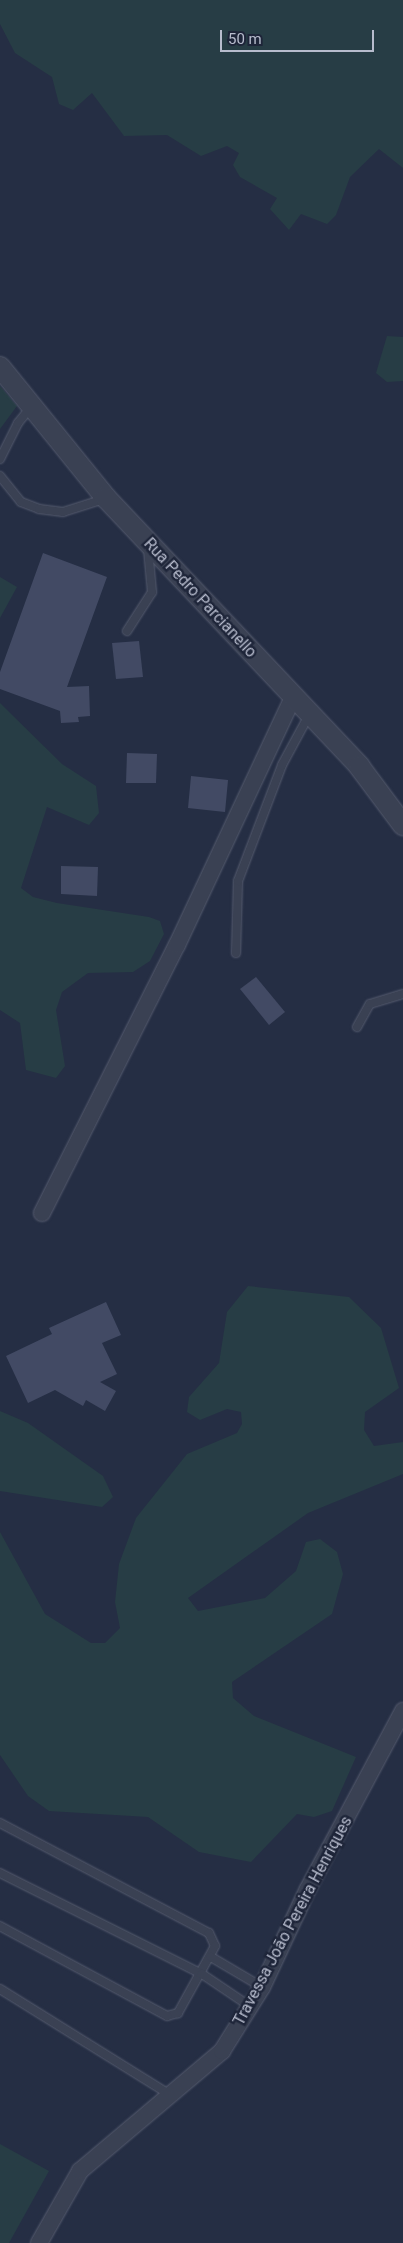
<!DOCTYPE html>
<html>
<head>
<meta charset="utf-8">
<style>
	body { margin:0 }
	#map { position:relative; width:403px; height:2243px; overflow:hidden; background:#252e44; font-family:Roboto,sans-serif }
	div>[style] { position:absolute }
	.green>* { inset:0; background:#273d45 }
	.building>* { inset:0; background:#424a64 }
	.roads { filter:drop-shadow(0 0 1px #555b6e) drop-shadow(0 0 1px #555b6e) }
	.service>* { height:8px; margin:-4px; padding:0 4px; transform-origin:4px; border-radius:4px; background:#3a4153 }
	.minor>* { height:16px; margin:-8px; padding:0 8px; transform-origin:8px; border-radius:8px; background:#3a4153 }
	.tertiary>* { height:20px; margin:-10px; padding:0 10px; transform-origin:10px; border-radius:10px; background:#3a4153 }
	span { translate:-50% -50%; white-space:nowrap; text-align:center; line-height:1.15; -webkit-text-stroke:5px #1e2539; paint-order:stroke }
	.street-label { font-size:16px; color:#b7bccd }
	.scale { position:absolute; left:220px; top:30px; width:154px; height:22px; box-sizing:border-box; border:2px solid #b7bccd; border-top:0; padding-left:6px; font-size:15px; line-height:18px; white-space:nowrap; color:#b7bccd; -webkit-text-stroke:4px #1e2539; paint-order:stroke }
</style>
</head>
<body>
<div id="map">
	<div class="green">
		<div style="clip-path:polygon(0 0,403px 0,403px 168px,379px 149px,350px 177px,336px 215px,327px 224px,301px 214px,289px 230px,270px 209px,277px 198px,240px 177px,233px 165px,239px 153px,227px 146px,201px 156px,167px 135px,124px 136px,92px 93px,73px 110px,59px 104px,52px 77px,15px 53px,0 24px)"></div>
		<div style="clip-path:polygon(387px 336px,403px 337px,403px 381px,387px 382px,376px 373px)"></div>
		<div style="clip-path:polygon(0 386px,17px 406px,0 429px)"></div>
		<div style="clip-path:polygon(0 577px,17px 587px,0 618px)"></div>
		<div style="clip-path:polygon(0 703px,62px 764px,96px 786px,99px 813px,89px 825px,47px 807px,21px 888px,33px 897px,57px 903px,149px 917px,160px 921px,164px 934px,150px 961px,133px 972px,88px 973px,62px 992px,56px 1010px,65px 1066px,56px 1078px,26px 1070px,20px 1023px,0 1010px)"></div>
		<div style="clip-path:polygon(248px 1286px,349px 1297px,381px 1328px,399px 1388px,365px 1412px,364px 1430px,374px 1446px,403px 1442px,403px 1474px,308px 1513px,188px 1598px,198px 1611px,265px 1598px,296px 1571px,306px 1542px,320px 1539px,337px 1552px,343px 1574px,332px 1614px,232px 1682px,233px 1698px,254px 1716px,356px 1757px,332px 1811px,314px 1817px,297px 1814px,251px 1862px,199px 1852px,148px 1817px,49px 1811px,28px 1796px,0 1755px,0 1532px,45px 1614px,91px 1643px,105px 1643px,120px 1628px,115px 1602px,119px 1564px,136px 1518px,187px 1454px,237px 1433px,242px 1424px,241px 1412px,227px 1409px,200px 1420px,187px 1412px,189px 1397px,219px 1363px,227px 1312px)"></div>
		<div style="clip-path:polygon(0 1411px,28px 1423px,103px 1476px,113px 1497px,102px 1507px,0 1491px)"></div>
		<div style="clip-path:polygon(0 2144px,49px 2171px,9px 2243px,0 2243px)"></div>
	</div>
	<div class="building">
		<div style="clip-path:polygon(43px 553px,107px 577px,67px 687px,89px 686px,90px 716px,78px 717px,79px 722px,61px 723px,60px 711px,0 689px,0 672px)"></div>
		<div style="clip-path:polygon(139px 641px,143px 677px,116px 679px,112px 643px)"></div>
		<div style="clip-path:polygon(127px 753px,157px 754px,156px 783px,126px 783px)"></div>
		<div style="clip-path:polygon(191px 776px,228px 780px,225px 812px,188px 808px)"></div>
		<div style="clip-path:polygon(61px 866px,98px 867px,97px 896px,61px 894px)"></div>
		<div style="clip-path:polygon(256px 977px,285px 1012px,269px 1025px,240px 989px)"></div>
		<div style="clip-path:polygon(106px 1302px,121px 1335px,102px 1343px,117px 1374px,100px 1382px,116px 1391px,105px 1411px,86px 1400px,83px 1406px,55px 1390px,28px 1403px,6px 1356px,52px 1334px,49px 1328px)"></div>
	</div>
	<div class="roads">
		<div class="service">
			<div style="left:0;top:459px;width:40px;rotate:-63.4deg"></div>
			<div style="left:18px;top:423px;width:21px;rotate:-51deg"></div>
			<div style="left:0;top:476px;width:33px;rotate:51deg"></div>
			<div style="left:21px;top:502px;width:19px;rotate:21deg"></div>
			<div style="left:39px;top:509px;width:24px;rotate:7deg"></div>
			<div style="left:63px;top:512px;width:43px;rotate:-17.6deg"></div>
			<div style="left:127px;top:631px;width:46px;rotate:-57.3deg"></div>
			<div style="left:152px;top:592px;width:43px;rotate:-95.3deg"></div>
			<div style="left:236px;top:953px;width:72px;rotate:-88.4deg"></div>
			<div style="left:238px;top:881px;width:124px;rotate:-69.2deg"></div>
			<div style="left:282px;top:765px;width:57px;rotate:-61.6deg"></div>
			<div style="left:357px;top:1027px;width:26px;rotate:-61deg"></div>
			<div style="left:370px;top:1004px;width:34px;rotate:-17deg"></div>
			<div style="left:0;top:1823px;width:236px;rotate:27.8deg"></div>
			<div style="left:209px;top:1933px;width:14px;rotate:65deg"></div>
			<div style="left:215px;top:1946px;width:77px;rotate:118.9deg"></div>
			<div style="left:178px;top:2013px;width:11px;rotate:165deg"></div>
			<div style="left:167px;top:2016px;width:190px;rotate:-151.7deg"></div>
			<div style="left:0;top:1873px;width:226px;rotate:26.6deg"></div>
			<div style="left:202px;top:1974px;width:59px;rotate:34deg"></div>
			<div style="left:211px;top:1957px;width:59px;rotate:30.5deg"></div>
			<div style="left:0;top:1989px;width:200px;rotate:31.9deg"></div>
		</div>
		<div class="minor">
			<div style="left:42px;top:1213px;width:300px;rotate:-63.3deg"></div>
			<div style="left:177px;top:945px;width:274px;rotate:-64.9deg"></div>
			<div style="left:39px;top:2243px;width:83px;rotate:-60.3deg"></div>
			<div style="left:80px;top:2171px;width:186px;rotate:-40.2deg"></div>
			<div style="left:222px;top:2051px;width:75px;rotate:-58deg"></div>
			<div style="left:262px;top:1987px;width:108px;rotate:-64.9deg"></div>
			<div style="left:308px;top:1889px;width:202px;rotate:-61.9deg"></div>
		</div>
		<div class="tertiary">
			<div style="left:0;top:367px;width:169px;rotate:51deg"></div>
			<div style="left:106px;top:498px;width:369px;rotate:46.6deg"></div>
			<div style="left:359px;top:766px;width:74px;rotate:53.3deg"></div>
		</div>
	</div>
	<div class="street-label">
		<span style="left:200px;top:598px;rotate:47deg">Rua Pedro Parcianello</span>
		<span style="left:293px;top:1921px;rotate:-62deg">Travessa João Pereira Henriques</span>
	</div>
	<div class="scale">50 m</div>
</div>
</body>
</html>
